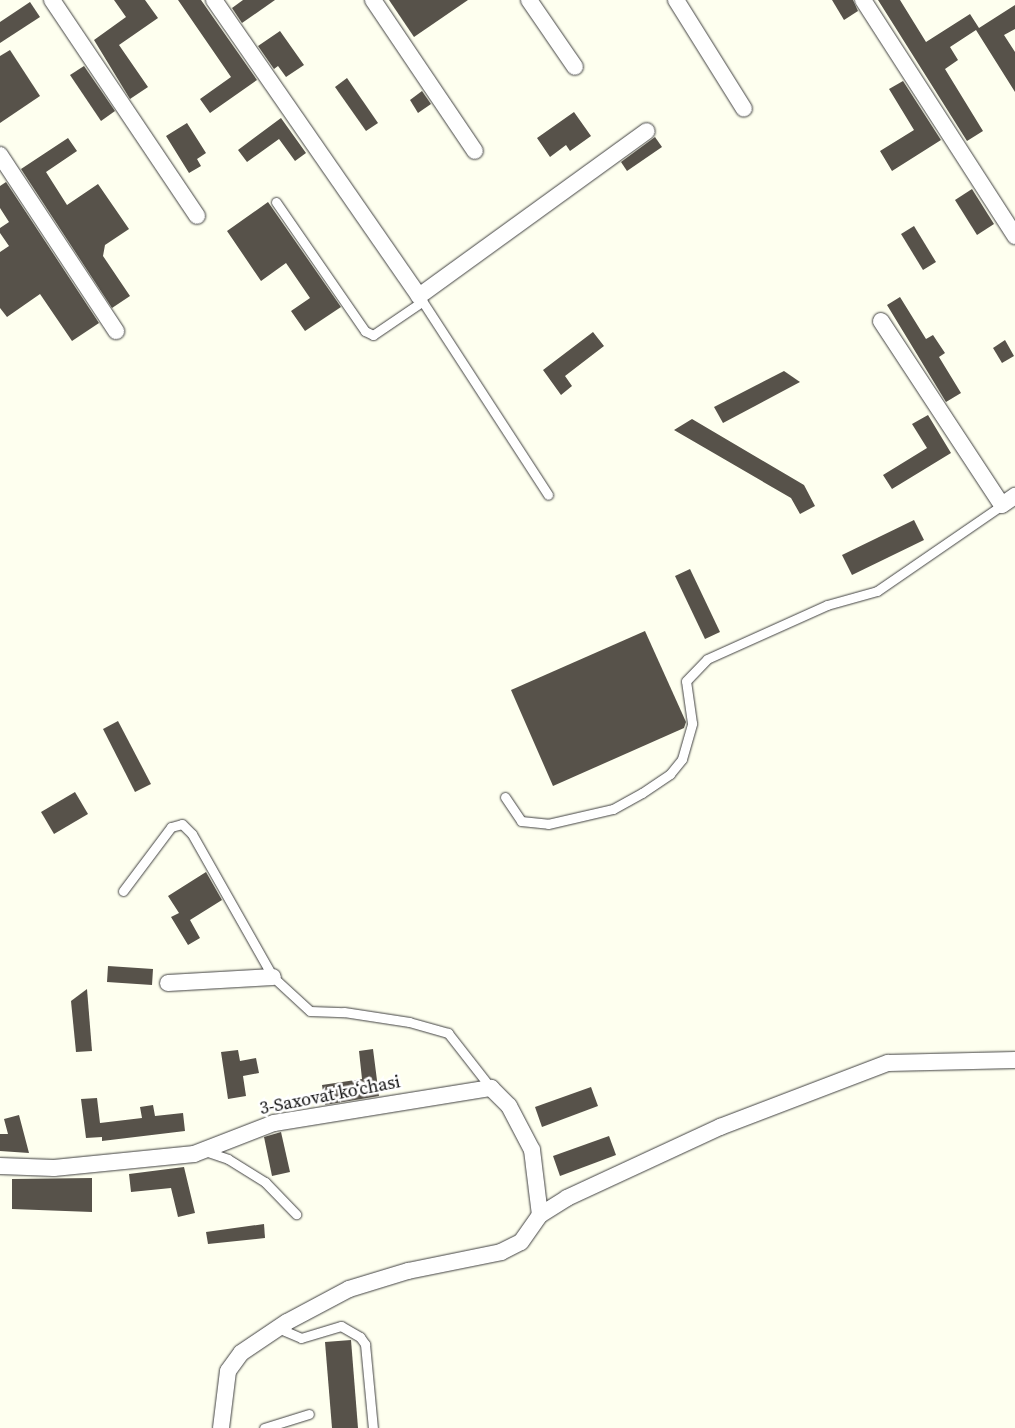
<!DOCTYPE html>
<html>
<head>
<meta charset="utf-8">
<style>
	body { margin:0 }
	#map { position:relative; width:1015px; height:1428px; overflow:hidden; background:#feffef; font-family:"Source Serif 4",serif }
	div>[style] { position:absolute }
	.building>* { inset:0; background:#57524a }
	.roads { filter:drop-shadow(0 0 1px #414141) drop-shadow(0 0 1px #414141) }
	.service>* { height:9px; margin:-4.5px; padding:0 4.5px; transform-origin:4.5px; border-radius:4.5px; background:#fff }
	.minor>* { height:16px; margin:-8px; padding:0 8px; transform-origin:8px; border-radius:8px; background:#fff }
	span { translate:-50% -50%; white-space:nowrap; text-align:center; line-height:1.15; -webkit-text-stroke:5px #fff; paint-order:stroke }
	.street-label { font-size:18px; color:#0e0e0e }
</style>
</head>
<body>
<div id="map">
	<div class="building">
		<div style="clip-path:polygon(114px 0,145px 0,158px 18px,119px 45px,148px 87px,130px 99px,94px 40px,126px 17px)"></div>
		<div style="clip-path:polygon(178px 0,201px 0,257px 80px,210px 113px,200px 99px,231px 77px)"></div>
		<div style="clip-path:polygon(243px 0,275px 0,242px 23px,232px 8px)"></div>
		<div style="clip-path:polygon(389px 0,468px 0,414px 37px)"></div>
		<div style="clip-path:polygon(832px 0,853px 0,858px 11px,844px 20px)"></div>
		<div style="clip-path:polygon(878px 0,900px 0,926px 42px,970px 14px,979px 28px,1015px 5px,1015px 29px,1004px 35px,1015px 52px,1015px 92px,976px 30px,950px 47px,958px 60px,945px 69px,983px 131px,967px 141px)"></div>
		<div style="clip-path:polygon(30px 2px,40px 17px,0 43px,0 22px)"></div>
		<div style="clip-path:polygon(280px 31px,304px 65px,286px 77px,278px 66px,274px 69px,258px 46px)"></div>
		<div style="clip-path:polygon(10px 50px,40px 96px,0 123px,0 56px)"></div>
		<div style="clip-path:polygon(84px 66px,115px 111px,101px 121px,70px 75px)"></div>
		<div style="clip-path:polygon(347px 78px,378px 123px,366px 131px,335px 87px)"></div>
		<div style="clip-path:polygon(903px 81px,941px 140px,892px 171px,880px 151px,914px 130px,889px 89px)"></div>
		<div style="clip-path:polygon(422px 91px,431px 104px,418px 113px,410px 100px)"></div>
		<div style="clip-path:polygon(574px 112px,591px 136px,570px 151px,566px 145px,550px 157px,537px 138px)"></div>
		<div style="clip-path:polygon(281px 118px,306px 153px,295px 161px,279px 139px,247px 162px,238px 150px)"></div>
		<div style="clip-path:polygon(187px 123px,206px 153px,197px 159px,201px 166px,189px 173px,166px 136px)"></div>
		<div style="clip-path:polygon(655px 137px,662px 147px,627px 171px,621px 162px)"></div>
		<div style="clip-path:polygon(68px 138px,77px 151px,46px 172px,67px 205px,98px 184px,129px 229px,105px 245px,103px 256px,130px 296px,112px 308px,21px 169px)"></div>
		<div style="clip-path:polygon(6px 182px,99px 323px,72px 341px,40px 294px,7px 317px,0 308px,0 252px,9px 246px,0 233px,0 228px,9px 222px,0 208px,0 186px)"></div>
		<div style="clip-path:polygon(972px 189px,994px 224px,977px 235px,955px 200px)"></div>
		<div style="clip-path:polygon(268px 202px,341px 307px,305px 331px,291px 311px,310px 298px,286px 263px,261px 281px,227px 231px)"></div>
		<div style="clip-path:polygon(914px 226px,936px 262px,923px 270px,901px 234px)"></div>
		<div style="clip-path:polygon(900px 297px,926px 339px,933px 335px,945px 353px,939px 357px,961px 393px,946px 402px,887px 305px)"></div>
		<div style="clip-path:polygon(593px 332px,604px 346px,565px 376px,572px 386px,561px 395px,543px 370px)"></div>
		<div style="clip-path:polygon(1005px 340px,1014px 356px,1002px 363px,993px 348px)"></div>
		<div style="clip-path:polygon(784px 371px,800px 382px,723px 423px,714px 407px)"></div>
		<div style="clip-path:polygon(928px 415px,951px 453px,892px 489px,883px 475px,927px 448px,912px 424px)"></div>
		<div style="clip-path:polygon(692px 419px,804px 485px,815px 506px,800px 514px,791px 498px,674px 430px)"></div>
		<div style="clip-path:polygon(914px 520px,924px 540px,852px 575px,842px 555px)"></div>
		<div style="clip-path:polygon(690px 569px,720px 632px,705px 639px,675px 576px)"></div>
		<div style="clip-path:polygon(645px 631px,686px 722px,684px 728px,553px 786px,511px 690px)"></div>
		<div style="clip-path:polygon(118px 721px,151px 784px,135px 792px,103px 729px)"></div>
		<div style="clip-path:polygon(75px 792px,88px 814px,54px 834px,41px 812px)"></div>
		<div style="clip-path:polygon(206px 872px,222px 900px,190px 920px,200px 938px,188px 945px,171px 917px,179px 913px,168px 896px)"></div>
		<div style="clip-path:polygon(108px 966px,153px 969px,152px 985px,107px 982px)"></div>
		<div style="clip-path:polygon(87px 989px,92px 1051px,76px 1052px,71px 1001px)"></div>
		<div style="clip-path:polygon(373px 1049px,379px 1096px,325px 1105px,322px 1085px,362px 1079px,359px 1051px)"></div>
		<div style="clip-path:polygon(238px 1050px,240px 1061px,256px 1058px,259px 1073px,243px 1076px,246px 1096px,228px 1099px,221px 1052px)"></div>
		<div style="clip-path:polygon(591px 1087px,598px 1106px,542px 1127px,535px 1107px)"></div>
		<div style="clip-path:polygon(97px 1098px,100px 1123px,142px 1118px,140px 1107px,153px 1105px,155px 1116px,183px 1113px,185px 1131px,102px 1141px,102px 1137px,86px 1138px,81px 1099px)"></div>
		<div style="clip-path:polygon(19px 1115px,29px 1153px,0 1151px,0 1134px,8px 1134px,4px 1119px)"></div>
		<div style="clip-path:polygon(281px 1132px,290px 1172px,272px 1176px,264px 1137px)"></div>
		<div style="clip-path:polygon(609px 1136px,616px 1155px,560px 1176px,553px 1156px)"></div>
		<div style="clip-path:polygon(184px 1167px,195px 1213px,178px 1217px,171px 1188px,131px 1192px,129px 1174px)"></div>
		<div style="clip-path:polygon(92px 1178px,92px 1212px,12px 1209px,12px 1179px)"></div>
		<div style="clip-path:polygon(264px 1224px,265px 1238px,208px 1244px,206px 1232px)"></div>
		<div style="clip-path:polygon(351px 1340px,358px 1428px,332px 1428px,325px 1342px)"></div>
	</div>
	<div class="roads">
		<div class="service">
			<div style="left:276px;top:202px;width:157px;rotate:55.4deg"></div>
			<div style="left:365px;top:331px;width:9px;rotate:27deg"></div>
			<div style="left:373px;top:335px;width:60px;rotate:-34.2deg"></div>
			<div style="left:419px;top:296px;width:237px;rotate:57deg"></div>
			<div style="left:505px;top:797px;width:29px;rotate:56deg"></div>
			<div style="left:521px;top:821px;width:27px;rotate:6deg"></div>
			<div style="left:548px;top:824px;width:67px;rotate:-13deg"></div>
			<div style="left:613px;top:809px;width:33px;rotate:-29deg"></div>
			<div style="left:642px;top:793px;width:34px;rotate:-34deg"></div>
			<div style="left:670px;top:774px;width:19px;rotate:-51deg"></div>
			<div style="left:682px;top:759px;width:37px;rotate:-74deg"></div>
			<div style="left:692px;top:723px;width:42px;rotate:-98.1deg"></div>
			<div style="left:686px;top:681px;width:30px;rotate:-46deg"></div>
			<div style="left:707px;top:659px;width:132px;rotate:-24.2deg"></div>
			<div style="left:827px;top:605px;width:52px;rotate:-15.6deg"></div>
			<div style="left:877px;top:591px;width:152px;rotate:-34.5deg"></div>
			<div style="left:123px;top:891px;width:80px;rotate:-53.1deg"></div>
			<div style="left:171px;top:827px;width:11px;rotate:-15deg"></div>
			<div style="left:182px;top:824px;width:14px;rotate:45deg"></div>
			<div style="left:192px;top:834px;width:164px;rotate:60.5deg"></div>
			<div style="left:273px;top:977px;width:50px;rotate:42.6deg"></div>
			<div style="left:310px;top:1011px;width:34px;rotate:2deg"></div>
			<div style="left:344px;top:1012px;width:66px;rotate:8.7deg"></div>
			<div style="left:409px;top:1022px;width:41px;rotate:15.8deg"></div>
			<div style="left:448px;top:1033px;width:70px;rotate:52deg"></div>
			<div style="left:205px;top:1151px;width:24px;rotate:19deg"></div>
			<div style="left:228px;top:1159px;width:44px;rotate:31.9deg"></div>
			<div style="left:265px;top:1182px;width:45px;rotate:45.9deg"></div>
			<div style="left:278px;top:1328px;width:25px;rotate:23deg"></div>
			<div style="left:301px;top:1338px;width:42px;rotate:-16.7deg"></div>
			<div style="left:341px;top:1326px;width:22px;rotate:30deg"></div>
			<div style="left:360px;top:1337px;width:9px;rotate:54deg"></div>
			<div style="left:365px;top:1344px;width:84px;rotate:84.6deg"></div>
			<div style="left:264px;top:1428px;width:47px;rotate:-17.3deg"></div>
		</div>
		<div class="minor">
			<div style="left:52px;top:0;width:260px;rotate:56.1deg"></div>
			<div style="left:214px;top:0;width:360px;rotate:55.3deg"></div>
			<div style="left:419px;top:296px;width:281px;rotate:-35.9deg"></div>
			<div style="left:373px;top:0;width:182px;rotate:56deg"></div>
			<div style="left:529px;top:0;width:81px;rotate:55.5deg"></div>
			<div style="left:676px;top:0;width:128px;rotate:58deg"></div>
			<div style="left:863px;top:0;width:281px;rotate:57.2deg"></div>
			<div style="left:0;top:155px;width:211px;rotate:56.6deg"></div>
			<div style="left:881px;top:321px;width:220px;rotate:56.7deg"></div>
			<div style="left:1002px;top:505px;width:16px;rotate:-35deg"></div>
			<div style="left:168px;top:983px;width:105px;rotate:-3.3deg"></div>
			<div style="left:0;top:1166px;width:54px;rotate:2.1deg"></div>
			<div style="left:54px;top:1168px;width:141px;rotate:-5.7deg"></div>
			<div style="left:194px;top:1154px;width:86px;rotate:-21.2deg"></div>
			<div style="left:274px;top:1123px;width:220px;rotate:-9.2deg"></div>
			<div style="left:491px;top:1088px;width:25px;rotate:45deg"></div>
			<div style="left:509px;top:1106px;width:50px;rotate:62.4deg"></div>
			<div style="left:532px;top:1150px;width:65px;rotate:83deg"></div>
			<div style="left:221px;top:1428px;width:57px;rotate:-83deg"></div>
			<div style="left:228px;top:1371px;width:22px;rotate:-54deg"></div>
			<div style="left:241px;top:1353px;width:55px;rotate:-34deg"></div>
			<div style="left:287px;top:1322px;width:70px;rotate:-28deg"></div>
			<div style="left:349px;top:1289px;width:62px;rotate:-17deg"></div>
			<div style="left:408px;top:1271px;width:95px;rotate:-11.5deg"></div>
			<div style="left:501px;top:1252px;width:22px;rotate:-27deg"></div>
			<div style="left:521px;top:1242px;width:33px;rotate:-55deg"></div>
			<div style="left:540px;top:1215px;width:32px;rotate:-32deg"></div>
			<div style="left:567px;top:1198px;width:169px;rotate:-24.9deg"></div>
			<div style="left:720px;top:1127px;width:180px;rotate:-20.9deg"></div>
			<div style="left:888px;top:1063px;width:127px;rotate:-1.4deg"></div>
		</div>
	</div>
	<div class="street-label">
		<span style="left:330px;top:1095px;rotate:-11deg">3-Saxovat koʻchasi</span>
	</div>
</div>
</body>
</html>
